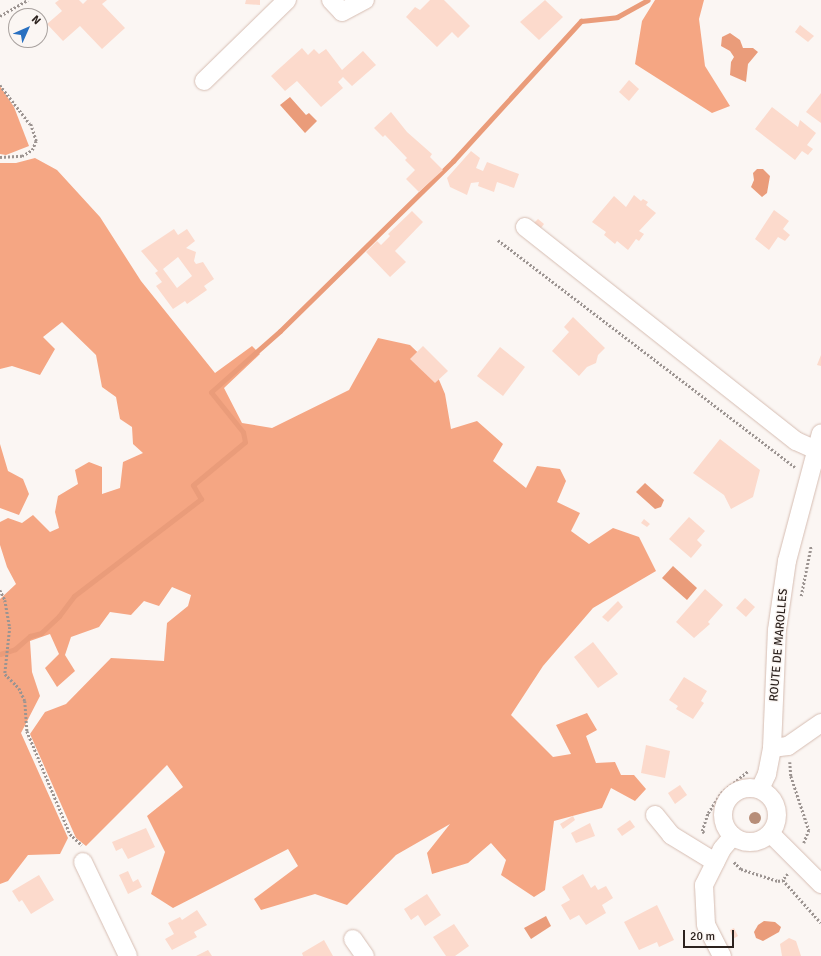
<!DOCTYPE html>
<html>
<head>
<meta charset="utf-8">
<style>
	body { margin:0 }
	#map { position:relative; width:821px; height:956px; overflow:hidden; background:#fbf6f3; font-family:Signika,sans-serif }
	div>[style] { position:absolute }
	.forest>* { inset:0; background:#f5a683 }
	.water>* { inset:0; background:#ea9c7a }
	.stream>* { height:5px; margin:-2.5px; padding:0 2.5px; transform-origin:2.5px; border-radius:2.5px; background:#ea9c7a }
	.building>* { inset:0; background:#fcdacc }
	.path>* { height:2.5px; margin-top:-1.25px; transform-origin:0; background:repeating-linear-gradient(90deg,#9c9491 0 2px,transparent 0 4px) }
	.roads { filter:drop-shadow(0 0 1px #d6bdb2) drop-shadow(0 0 1px #d6bdb2) }
	.minor>* { height:18px; margin:-9px; padding:0 9px; transform-origin:9px; border-radius:9px; background:#fff }
	.minor>.ring { margin:-9px; padding:0; box-sizing:content-box; background:none; border:18px solid #fff; border-radius:50% }
	.trees>* { width:12px; height:12px; margin:-6px; border-radius:50%; background:#b78e79 }
	span { translate:-50% -50%; white-space:nowrap; text-align:center; line-height:1.15; -webkit-text-stroke:3px #fbf6f3; paint-order:stroke }
	.street-label { font-size:12px; color:#2c221e }
	.north { position:absolute; left:8px; top:8px; width:40px; height:40px; box-sizing:border-box; background:#fbf6f3; border:1px solid #a8a19e; border-radius:50%; rotate:45deg; font-size:11px; font-weight:700; line-height:16px; text-align:center; color:#2c221e }
	.north::after { content:''; display:block; margin:auto; width:14px; height:18px; background:#2970c1; clip-path:polygon(50% 0,100% 100%,50% 72%,0 100%) }
	.scale { position:absolute; left:683px; top:930px; width:51px; height:18px; box-sizing:border-box; border:2px solid #2c221e; border-top:0; padding-left:5px; font-size:12px; line-height:14px; white-space:nowrap; color:#2c221e; -webkit-text-stroke:3px #fbf6f3; paint-order:stroke }
</style>
</head>
<body>
<div id="map">
	<div class="forest">
		<div style="clip-path:polygon(655px 0,704px 0,699px 19px,705px 66px,730px 106px,712px 113px,635px 64px,642px 21px)"></div>
		<div style="clip-path:polygon(0 86px,14px 107px,29px 146px,6px 155px,0 154px)"></div>
		<div style="clip-path:polygon(35px 158px,57px 170px,100px 217px,141px 281px,215px 373px,252px 346px,260px 354px,224px 388px,242px 423px,272px 428px,349px 390px,378px 338px,410px 345px,434px 368px,445px 394px,451px 429px,477px 421px,503px 444px,493px 461px,526px 488px,537px 466px,560px 469px,566px 481px,557px 502px,580px 513px,571px 531px,589px 544px,613px 528px,639px 537px,656px 571px,593px 608px,543px 666px,511px 715px,553px 757px,571px 754px,556px 725px,587px 713px,597px 730px,586px 736px,596px 763px,615px 762px,621px 775px,634px 775px,646px 789px,635px 801px,611px 788px,602px 808px,554px 821px,545px 890px,534px 897px,501px 875px,506px 860px,491px 843px,468px 863px,432px 874px,427px 853px,450px 824px,396px 855px,347px 905px,315px 894px,261px 910px,254px 899px,298px 866px,288px 849px,173px 908px,151px 894px,165px 852px,147px 816px,183px 787px,167px 765px,86px 846px,76px 838px,30px 734px,45px 712px,66px 704px,111px 658px,164px 661px,167px 623px,188px 606px,191px 595px,172px 587px,159px 606px,144px 601px,131px 615px,110px 612px,99px 627px,71px 637px,65px 655px,75px 671px,57px 687px,45px 668px,59px 654px,50px 634px,30px 641px,32px 672px,40px 696px,21px 733px,68px 838px,60px 854px,28px 855px,8px 881px,0 884px,0 599px,16px 584px,7px 567px,0 545px,0 522px,8px 518px,22px 523px,33px 515px,50px 532px,59px 528px,55px 512px,58px 496px,78px 484px,75px 470px,89px 462px,102px 467px,102px 494px,120px 488px,123px 462px,143px 453px,133px 444px,132px 427px,120px 419px,116px 397px,102px 387px,96px 355px,62px 322px,43px 337px,55px 349px,40px 375px,12px 366px,0 369px,0 163px,16px 163px)"></div>
		<div style="clip-path:polygon(0 444px,8px 471px,23px 479px,29px 494px,19px 515px,0 508px)"></div>
	</div>
	<div class="water">
		<div style="clip-path:polygon(730px 33px,740px 40px,743px 48px,753px 48px,758px 52px,748px 64px,746px 82px,730px 75px,731px 62px,734px 57px,730px 51px,721px 46px,722px 37px)"></div>
		<div style="clip-path:polygon(290px 97px,306px 115px,309px 113px,317px 121px,305px 133px,280px 105px)"></div>
		<div style="clip-path:polygon(757px 169px,763px 169px,770px 176px,767px 193px,762px 197px,751px 187px,754px 180px,753px 173px)"></div>
		<div style="clip-path:polygon(645px 483px,664px 500px,661px 507px,655px 509px,636px 492px)"></div>
		<div style="clip-path:polygon(673px 566px,697px 588px,687px 600px,662px 578px)"></div>
		<div style="clip-path:polygon(546px 916px,551px 926px,531px 939px,524px 928px)"></div>
		<div style="clip-path:polygon(764px 921px,775px 922px,781px 927px,779px 932px,763px 941px,756px 938px,754px 932px,758px 925px)"></div>
	</div>
	<div class="stream">
		<div style="left:0;top:654px;width:16px;rotate:-18deg"></div>
		<div style="left:15px;top:649px;width:20px;rotate:-41deg"></div>
		<div style="left:30px;top:636px;width:11px;rotate:-15deg"></div>
		<div style="left:41px;top:633px;width:25px;rotate:-43deg"></div>
		<div style="left:59px;top:616px;width:25px;rotate:-53deg"></div>
		<div style="left:74px;top:596px;width:160px;rotate:-37.4deg"></div>
		<div style="left:201px;top:499px;width:16px;rotate:-120deg"></div>
		<div style="left:193px;top:485px;width:67px;rotate:-39.6deg"></div>
		<div style="left:245px;top:442px;width:10px;rotate:-101deg"></div>
		<div style="left:243px;top:432px;width:51px;rotate:-128.7deg"></div>
		<div style="left:211px;top:392px;width:92px;rotate:-41.5deg"></div>
		<div style="left:280px;top:331px;width:243px;rotate:-44.5deg"></div>
		<div style="left:453px;top:161px;width:190px;rotate:-47.6deg"></div>
		<div style="left:581px;top:21px;width:36px;rotate:-6deg"></div>
		<div style="left:617px;top:17px;width:35px;rotate:-29deg"></div>
	</div>
	<div class="building">
		<div style="clip-path:polygon(59px 0,79px 0,83px 4px,87px 0,107px 0,102px 4px,125px 28px,102px 49px,80px 26px,63px 41px,47px 24px,62px 11px,55px 3px)"></div>
		<div style="clip-path:polygon(246px 0,260px 0,260px 5px,245px 4px)"></div>
		<div style="clip-path:polygon(430px 0,444px 0,470px 26px,458px 38px,452px 32px,437px 47px,406px 17px,415px 7px,420px 10px)"></div>
		<div style="clip-path:polygon(545px 0,563px 17px,539px 40px,520px 22px)"></div>
		<div style="clip-path:polygon(800px 25px,814px 36px,808px 42px,795px 32px)"></div>
		<div style="clip-path:polygon(302px 48px,308px 55px,314px 49px,319px 54px,326px 49px,342px 70px,363px 51px,376px 65px,352px 86px,343px 77px,338px 82px,343px 88px,321px 107px,297px 81px,285px 91px,271px 76px)"></div>
		<div style="clip-path:polygon(629px 80px,639px 89px,629px 101px,619px 92px)"></div>
		<div style="clip-path:polygon(821px 93px,821px 123px,806px 112px)"></div>
		<div style="clip-path:polygon(772px 107px,798px 127px,800px 120px,816px 133px,807px 145px,813px 149px,808px 155px,802px 151px,795px 160px,755px 129px)"></div>
		<div style="clip-path:polygon(391px 112px,407px 132px,432px 154px,430px 157px,443px 170px,419px 192px,406px 179px,415px 170px,405px 160px,407px 158px,385px 135px,383px 137px,374px 128px)"></div>
		<div style="clip-path:polygon(471px 151px,480px 158px,476px 168px,483px 171px,487px 162px,519px 174px,514px 188px,497px 182px,494px 192px,478px 186px,479px 182px,471px 183px,467px 195px,450px 187px,447px 178px)"></div>
		<div style="clip-path:polygon(634px 195px,641px 201px,643px 199px,648px 202px,646px 205px,656px 213px,639px 231px,644px 234px,639px 241px,636px 239px,628px 250px,617px 241px,615px 244px,604px 235px,606px 232px,592px 222px,614px 196px,626px 207px)"></div>
		<div style="clip-path:polygon(774px 210px,789px 221px,783px 229px,790px 235px,785px 241px,778px 237px,769px 250px,755px 239px)"></div>
		<div style="clip-path:polygon(412px 211px,423px 222px,395px 251px,406px 262px,390px 277px,366px 252px,377px 241px,381px 245px,390px 236px,388px 234px)"></div>
		<div style="clip-path:polygon(538px 219px,544px 224px,541px 228px,534px 223px)"></div>
		<div style="clip-path:polygon(evenodd,174px 229px,178px 235px,187px 229px,195px 241px,186px 248px,196px 252px,194px 261px,196px 264px,203px 262px,214px 279px,204px 286px,207px 290px,187px 304px,185px 301px,173px 309px,156px 286px,162px 282px,155px 273px,158px 271px,141px 251px,174px 229px,178px 257px,192px 276px,177px 288px,163px 269px,178px 257px)"></div>
		<div style="clip-path:polygon(573px 317px,605px 348px,598px 355px,596px 363px,587px 367px,579px 376px,552px 351px,569px 332px,564px 327px)"></div>
		<div style="clip-path:polygon(423px 346px,448px 371px,435px 383px,410px 359px)"></div>
		<div style="clip-path:polygon(500px 347px,525px 367px,503px 396px,477px 376px)"></div>
		<div style="clip-path:polygon(821px 355px,821px 366px,817px 365px)"></div>
		<div style="clip-path:polygon(720px 439px,760px 470px,753px 497px,731px 509px,724px 495px,693px 473px)"></div>
		<div style="clip-path:polygon(689px 517px,705px 531px,697px 540px,702px 545px,691px 558px,669px 539px)"></div>
		<div style="clip-path:polygon(644px 519px,650px 524px,647px 527px,641px 523px)"></div>
		<div style="clip-path:polygon(705px 589px,723px 605px,708px 622px,710px 624px,694px 638px,676px 622px)"></div>
		<div style="clip-path:polygon(745px 598px,755px 607px,746px 617px,736px 608px)"></div>
		<div style="clip-path:polygon(618px 601px,623px 607px,608px 622px,602px 617px)"></div>
		<div style="clip-path:polygon(593px 642px,618px 674px,598px 688px,574px 657px)"></div>
		<div style="clip-path:polygon(684px 677px,707px 691px,701px 701px,704px 703px,693px 719px,676px 709px,678px 706px,669px 700px)"></div>
		<div style="clip-path:polygon(646px 745px,670px 751px,665px 778px,641px 773px)"></div>
		<div style="clip-path:polygon(680px 785px,687px 795px,675px 804px,668px 793px)"></div>
		<div style="clip-path:polygon(573px 816px,575px 820px,563px 829px,560px 824px)"></div>
		<div style="clip-path:polygon(630px 820px,635px 827px,622px 836px,617px 829px)"></div>
		<div style="clip-path:polygon(590px 823px,595px 836px,576px 843px,571px 833px)"></div>
		<div style="clip-path:polygon(146px 828px,155px 847px,128px 859px,122px 848px,116px 851px,112px 842px)"></div>
		<div style="clip-path:polygon(128px 871px,133px 882px,138px 879px,142px 887px,128px 894px,119px 875px)"></div>
		<div style="clip-path:polygon(583px 874px,591px 888px,595px 885px,598px 890px,606px 886px,613px 898px,602px 905px,606px 913px,586px 925px,579px 915px,570px 920px,561px 905px,570px 900px,562px 887px)"></div>
		<div style="clip-path:polygon(39px 875px,54px 900px,31px 914px,22px 900px,19px 902px,12px 891px)"></div>
		<div style="clip-path:polygon(427px 894px,441px 915px,425px 926px,418px 915px,411px 920px,404px 909px)"></div>
		<div style="clip-path:polygon(657px 905px,674px 940px,659px 947px,657px 942px,639px 950px,624px 922px)"></div>
		<div style="clip-path:polygon(197px 910px,207px 925px,194px 932px,197px 937px,172px 950px,165px 939px,174px 934px,168px 923px,180px 917px,182px 920px)"></div>
		<div style="clip-path:polygon(454px 924px,469px 946px,455px 956px,446px 956px,433px 937px)"></div>
		<div style="clip-path:polygon(734px 928px,738px 936px,733px 939px,730px 930px)"></div>
		<div style="clip-path:polygon(789px 938px,796px 941px,801px 956px,782px 956px,780px 944px)"></div>
		<div style="clip-path:polygon(324px 940px,333px 956px,303px 956px,302px 953px)"></div>
		<div style="clip-path:polygon(208px 950px,212px 956px,196px 956px)"></div>
	</div>
	<div class="path">
		<div style="left:0;top:16px;width:32px;rotate:-30deg"></div>
		<div style="left:0;top:85px;width:49px;rotate:52.4deg"></div>
		<div style="left:0;top:157px;width:22px;rotate:-3deg"></div>
		<div style="left:22px;top:156px;width:12px;rotate:-31deg"></div>
		<div style="left:32px;top:150px;width:10px;rotate:-66deg"></div>
		<div style="left:36px;top:141px;width:19px;rotate:-108deg"></div>
		<div style="left:498px;top:240px;width:374px;rotate:37.4deg"></div>
		<div style="left:0;top:590px;width:11px;rotate:63deg"></div>
		<div style="left:5px;top:600px;width:27px;rotate:80deg"></div>
		<div style="left:10px;top:627px;width:47px;rotate:96.1deg"></div>
		<div style="left:5px;top:674px;width:20px;rotate:45deg"></div>
		<div style="left:19px;top:688px;width:14px;rotate:65deg"></div>
		<div style="left:25px;top:701px;width:30px;rotate:86deg"></div>
		<div style="left:27px;top:731px;width:112px;rotate:67.3deg"></div>
		<div style="left:70px;top:834px;width:16px;rotate:43deg"></div>
		<div style="left:801px;top:596px;width:51px;rotate:-78.7deg"></div>
		<div style="left:790px;top:762px;width:14px;rotate:86deg"></div>
		<div style="left:791px;top:776px;width:57px;rotate:71.6deg"></div>
		<div style="left:809px;top:830px;width:14px;rotate:111deg"></div>
		<div style="left:704px;top:833px;width:3px;rotate:-135deg"></div>
		<div style="left:702px;top:831px;width:19px;rotate:-72deg"></div>
		<div style="left:708px;top:813px;width:24px;rotate:-57deg"></div>
		<div style="left:721px;top:793px;width:35px;rotate:-39deg"></div>
		<div style="left:734px;top:862px;width:10px;rotate:45deg"></div>
		<div style="left:741px;top:869px;width:39px;rotate:18deg"></div>
		<div style="left:778px;top:881px;width:5px;rotate:-11deg"></div>
		<div style="left:788px;top:874px;width:8px;rotate:130deg"></div>
		<div style="left:783px;top:880px;width:57px;rotate:48.5deg"></div>
	</div>
	<div class="roads">
		<div class="minor">
			<div style="left:331px;top:0;width:16px;rotate:47deg"></div>
			<div style="left:342px;top:12px;width:26px;rotate:-28deg"></div>
			<div style="left:204px;top:81px;width:116px;rotate:-44.3deg"></div>
			<div style="left:525px;top:227px;width:345px;rotate:38.3deg"></div>
			<div style="left:796px;top:441px;width:22px;rotate:24deg"></div>
			<div style="left:772px;top:748px;width:16px;rotate:-7deg"></div>
			<div style="left:788px;top:746px;width:40px;rotate:-34.9deg"></div>
			<div class="ring" style="left:723px;top:788px;width:36px;height:36px"></div>
			<div style="left:760px;top:789px;width:17px;rotate:-65deg"></div>
			<div style="left:767px;top:774px;width:26px;rotate:-79deg"></div>
			<div style="left:772px;top:748px;width:118px;rotate:-87.6deg"></div>
			<div style="left:777px;top:630px;width:70px;rotate:-81.8deg"></div>
			<div style="left:787px;top:561px;width:132px;rotate:-75.1deg"></div>
			<div style="left:655px;top:815px;width:26px;rotate:51deg"></div>
			<div style="left:671px;top:835px;width:52px;rotate:31.5deg"></div>
			<div style="left:771px;top:834px;width:71px;rotate:45deg"></div>
			<div style="left:83px;top:862px;width:104px;rotate:64.4deg"></div>
			<div style="left:353px;top:939px;width:21px;rotate:55deg"></div>
			<div style="left:722px;top:956px;width:35px;rotate:-117deg"></div>
			<div style="left:706px;top:925px;width:40px;rotate:-92.9deg"></div>
			<div style="left:704px;top:885px;width:40px;rotate:-63.4deg"></div>
			<div style="left:722px;top:849px;width:17px;rotate:-50deg"></div>
		</div>
	</div>
	<div class="trees">
		<div style="left:755px;top:818px"></div>
	</div>
	<div class="street-label">
		<span style="left:779px;top:645px;rotate:-85deg">ROUTE DE MAROLLES</span>
	</div>
	<div class="north">N</div>
	<div class="scale">20 m</div>
</div>
</body>
</html>
